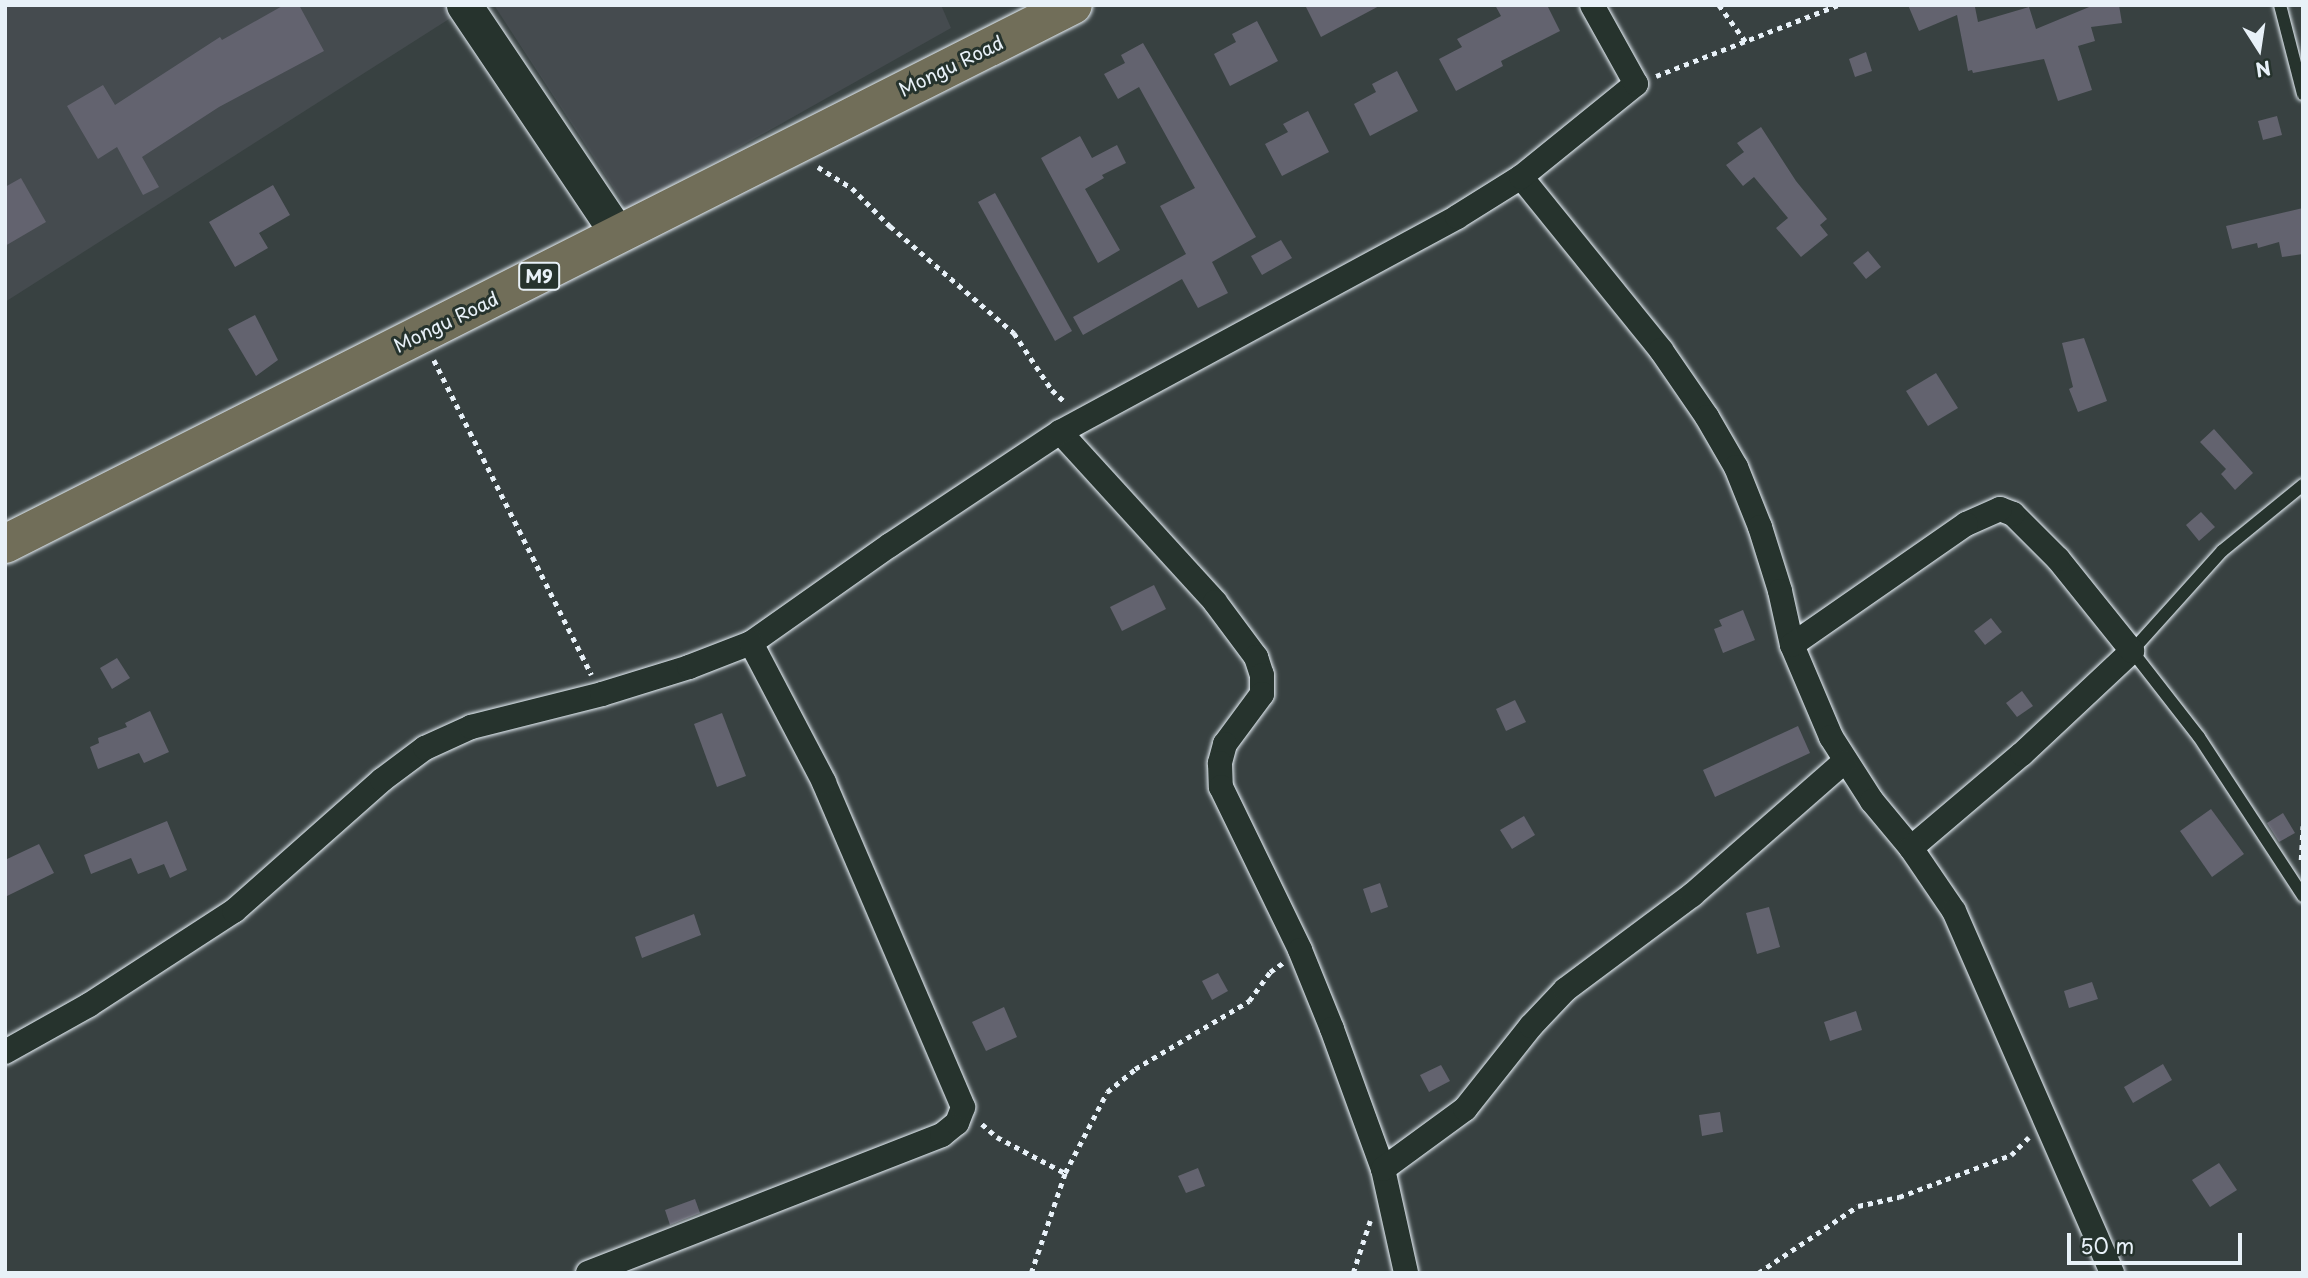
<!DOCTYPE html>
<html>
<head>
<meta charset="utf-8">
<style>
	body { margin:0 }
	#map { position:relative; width:2308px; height:1278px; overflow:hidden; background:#384141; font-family:"Playpen Sans",sans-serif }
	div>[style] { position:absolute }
	.built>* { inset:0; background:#454b4f }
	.building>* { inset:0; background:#63636f }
	.path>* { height:4.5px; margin-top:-2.25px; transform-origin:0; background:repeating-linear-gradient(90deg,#e8f1f8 0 5px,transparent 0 10px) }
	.roads { filter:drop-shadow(0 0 2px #e8f1f8) drop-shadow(0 0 2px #e8f1f8) }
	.lane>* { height:12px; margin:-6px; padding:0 6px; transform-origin:6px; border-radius:6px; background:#26332d }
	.street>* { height:24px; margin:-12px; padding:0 12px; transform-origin:12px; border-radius:12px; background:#26332d }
	.secondary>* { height:35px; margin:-17.5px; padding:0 17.5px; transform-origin:17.5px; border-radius:17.5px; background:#26332d }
	.primary>* { height:38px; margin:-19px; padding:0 19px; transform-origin:19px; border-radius:19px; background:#716e59 }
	span { translate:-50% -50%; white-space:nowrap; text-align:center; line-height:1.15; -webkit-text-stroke:6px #26332d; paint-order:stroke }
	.shield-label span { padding:2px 5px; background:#26332d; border:2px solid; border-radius:5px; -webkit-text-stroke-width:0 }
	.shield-label { font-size:18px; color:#e8f1f8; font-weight:700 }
	.street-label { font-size:19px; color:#e8f1f8 }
	.frame { position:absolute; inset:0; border:7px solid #e8f1f8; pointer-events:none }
	.north { position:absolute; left:2224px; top:14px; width:70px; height:70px; -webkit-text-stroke:5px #26332d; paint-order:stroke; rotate:168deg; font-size:19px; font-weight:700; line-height:28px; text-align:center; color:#e8f1f8 }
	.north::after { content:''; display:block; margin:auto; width:24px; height:32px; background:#e8f1f8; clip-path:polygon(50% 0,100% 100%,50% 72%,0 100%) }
	.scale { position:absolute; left:2067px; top:1233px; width:175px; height:32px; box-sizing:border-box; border:4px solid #e8f1f8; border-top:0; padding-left:9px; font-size:21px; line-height:24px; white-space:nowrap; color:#e8f1f8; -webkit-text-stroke:5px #26332d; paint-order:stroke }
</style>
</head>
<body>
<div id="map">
	<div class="built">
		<div style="clip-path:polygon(5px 5px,471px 5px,5px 302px)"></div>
		<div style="clip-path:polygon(494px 5px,941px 5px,951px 28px,628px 210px)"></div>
	</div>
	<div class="building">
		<div style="clip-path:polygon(284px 5px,299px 5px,324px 51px,219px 107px,142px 157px,159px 187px,143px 195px,117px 147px,98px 159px,67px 106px,103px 85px,115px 105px,220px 37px,222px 40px)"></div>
		<div style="clip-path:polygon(1305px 5px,1381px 5px,1321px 37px)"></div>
		<div style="clip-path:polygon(1495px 5px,1547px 5px,1560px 31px,1501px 61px,1503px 66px,1456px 91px,1439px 59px,1462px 47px,1457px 39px,1501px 16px)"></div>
		<div style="clip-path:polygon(1908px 5px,1979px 5px,1975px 7px,1978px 22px,2029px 7px,2036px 29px,2094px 5px,2119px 5px,2122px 23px,2091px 27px,2095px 41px,2078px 46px,2092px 90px,2058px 101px,2044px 59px,1973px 73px,1972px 70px,1968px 71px,1957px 15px,1919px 31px)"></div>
		<div style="clip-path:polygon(1257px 21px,1278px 61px,1230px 86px,1214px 54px,1236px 42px,1232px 34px)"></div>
		<div style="clip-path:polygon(1143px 43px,1256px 237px,1212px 262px,1228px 293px,1198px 308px,1182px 279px,1083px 335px,1073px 317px,1186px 254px,1160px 206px,1195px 188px,1139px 87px,1118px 99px,1104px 74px,1125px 63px,1121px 55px)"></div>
		<div style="clip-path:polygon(1866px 52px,1872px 71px,1855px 77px,1849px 59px)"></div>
		<div style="clip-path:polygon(1397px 71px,1418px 111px,1370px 136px,1354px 104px,1376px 92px,1372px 84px)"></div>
		<div style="clip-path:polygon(1308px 111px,1329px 152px,1282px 176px,1265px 144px,1288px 132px,1283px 124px)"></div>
		<div style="clip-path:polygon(2277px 116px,2282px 135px,2263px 140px,2258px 121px)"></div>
		<div style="clip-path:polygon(1761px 127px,1796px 181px,1827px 219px,1820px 225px,1828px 235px,1801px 257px,1776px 228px,1788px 218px,1754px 177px,1743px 186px,1726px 165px,1744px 152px,1737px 143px)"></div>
		<div style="clip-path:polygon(1080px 136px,1092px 158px,1117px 145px,1126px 163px,1102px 175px,1104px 178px,1085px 189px,1120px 250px,1098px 263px,1041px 158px)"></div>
		<div style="clip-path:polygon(21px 178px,46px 222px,5px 246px,5px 187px)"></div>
		<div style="clip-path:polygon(273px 185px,290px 215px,259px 233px,268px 248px,235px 267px,209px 222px)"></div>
		<div style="clip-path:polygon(995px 193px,1072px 331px,1055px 341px,978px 202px)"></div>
		<div style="clip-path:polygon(2303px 208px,2303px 254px,2282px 257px,2279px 242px,2258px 248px,2257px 243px,2232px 249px,2226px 226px)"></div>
		<div style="clip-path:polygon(1281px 240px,1292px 258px,1262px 275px,1251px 256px)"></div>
		<div style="clip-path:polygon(1868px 251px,1881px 267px,1866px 279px,1853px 263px)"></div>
		<div style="clip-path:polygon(255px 315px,278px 360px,256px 376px,228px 329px)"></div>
		<div style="clip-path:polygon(2084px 338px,2107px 401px,2078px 412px,2069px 389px,2073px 387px,2062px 343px)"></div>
		<div style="clip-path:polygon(1936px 373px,1958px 408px,1928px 426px,1906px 391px)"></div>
		<div style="clip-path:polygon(2214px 429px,2253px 473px,2235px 490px,2221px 474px,2226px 469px,2200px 442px)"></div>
		<div style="clip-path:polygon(2201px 512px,2215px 527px,2199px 541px,2186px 525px)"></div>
		<div style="clip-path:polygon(1154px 585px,1166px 609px,1122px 631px,1110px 607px)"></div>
		<div style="clip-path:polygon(1743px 610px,1755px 640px,1723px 653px,1714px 629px,1722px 626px,1719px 620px)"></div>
		<div style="clip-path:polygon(1991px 618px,2002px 632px,1985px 645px,1974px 631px)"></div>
		<div style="clip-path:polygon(117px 658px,130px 678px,112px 689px,100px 668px)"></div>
		<div style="clip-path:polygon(2022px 691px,2033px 706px,2017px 717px,2006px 703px)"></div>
		<div style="clip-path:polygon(1515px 700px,1526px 722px,1506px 731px,1496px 709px)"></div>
		<div style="clip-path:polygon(150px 711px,169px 752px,144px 763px,139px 753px,98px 769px,90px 747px,99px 743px,98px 738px,127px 727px,125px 723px)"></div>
		<div style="clip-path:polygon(722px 713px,746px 776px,717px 787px,694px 724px)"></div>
		<div style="clip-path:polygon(1798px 726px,1810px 753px,1715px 797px,1703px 770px)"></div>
		<div style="clip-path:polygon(2211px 809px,2244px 854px,2212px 877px,2180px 831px)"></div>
		<div style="clip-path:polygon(2283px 813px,2295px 833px,2279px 842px,2267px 823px)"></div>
		<div style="clip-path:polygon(1524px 816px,1535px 835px,1512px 849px,1500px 830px)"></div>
		<div style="clip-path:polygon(167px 821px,187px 870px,170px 878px,164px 864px,138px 874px,131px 858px,91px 874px,84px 855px)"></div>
		<div style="clip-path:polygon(39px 844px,54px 873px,5px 897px,5px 860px)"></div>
		<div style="clip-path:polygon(1380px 883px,1388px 907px,1371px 913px,1363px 889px)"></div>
		<div style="clip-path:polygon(1769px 907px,1780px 947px,1757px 954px,1746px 913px)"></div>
		<div style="clip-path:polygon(694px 914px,701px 935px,642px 958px,635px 937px)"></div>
		<div style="clip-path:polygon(1218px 973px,1228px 991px,1212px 1000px,1202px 981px)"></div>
		<div style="clip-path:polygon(2092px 982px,2098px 999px,2069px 1008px,2064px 991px)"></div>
		<div style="clip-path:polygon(1004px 1007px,1017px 1037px,986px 1051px,972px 1022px)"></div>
		<div style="clip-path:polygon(1856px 1011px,1862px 1030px,1830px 1041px,1824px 1022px)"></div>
		<div style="clip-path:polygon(2163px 1064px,2172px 1080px,2133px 1103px,2124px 1087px)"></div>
		<div style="clip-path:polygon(1441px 1065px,1450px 1081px,1429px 1092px,1420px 1075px)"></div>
		<div style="clip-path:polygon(1720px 1112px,1723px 1132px,1702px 1136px,1699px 1115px)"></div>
		<div style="clip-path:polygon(2219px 1163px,2237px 1190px,2210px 1207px,2192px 1180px)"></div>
		<div style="clip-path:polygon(1198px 1168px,1205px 1186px,1186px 1193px,1178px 1176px)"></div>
		<div style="clip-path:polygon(695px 1199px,700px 1213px,670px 1225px,665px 1210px)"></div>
	</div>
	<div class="path">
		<div style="left:1719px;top:5px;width:46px;rotate:53.9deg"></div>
		<div style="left:1656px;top:76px;width:195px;rotate:-21.3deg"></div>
		<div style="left:818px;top:167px;width:40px;rotate:32deg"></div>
		<div style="left:852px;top:188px;width:54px;rotate:45deg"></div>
		<div style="left:890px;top:226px;width:164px;rotate:40.8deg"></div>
		<div style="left:1014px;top:333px;width:69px;rotate:56.3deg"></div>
		<div style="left:1052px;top:390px;width:19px;rotate:43deg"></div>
		<div style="left:434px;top:360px;width:352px;rotate:63.4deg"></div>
		<div style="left:2301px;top:860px;width:34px;rotate:-87deg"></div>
		<div style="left:982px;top:1124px;width:20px;rotate:41deg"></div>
		<div style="left:997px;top:1137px;width:77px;rotate:27.9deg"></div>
		<div style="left:1031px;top:1273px;width:106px;rotate:-71.2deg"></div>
		<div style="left:1065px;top:1173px;width:91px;rotate:-62.6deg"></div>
		<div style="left:1107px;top:1092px;width:36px;rotate:-39deg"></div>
		<div style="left:1135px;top:1069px;width:133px;rotate:-30.8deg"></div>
		<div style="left:1249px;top:1001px;width:36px;rotate:-54deg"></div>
		<div style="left:1270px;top:972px;width:16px;rotate:-35deg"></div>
		<div style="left:1353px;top:1273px;width:55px;rotate:-71.9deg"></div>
		<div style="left:1758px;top:1273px;width:120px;rotate:-33.8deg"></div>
		<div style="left:1858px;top:1206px;width:42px;rotate:-12.4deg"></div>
		<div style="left:1899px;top:1197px;width:120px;rotate:-20.6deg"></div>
		<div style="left:2011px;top:1155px;width:25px;rotate:-45deg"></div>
	</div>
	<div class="roads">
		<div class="lane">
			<div style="left:2280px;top:5px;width:92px;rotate:75.5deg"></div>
			<div style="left:2303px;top:485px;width:104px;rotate:140.8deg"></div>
			<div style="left:2222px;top:551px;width:135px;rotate:132deg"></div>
			<div style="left:2132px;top:651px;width:109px;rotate:52.1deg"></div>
			<div style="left:2199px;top:737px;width:190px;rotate:56.8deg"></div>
		</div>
		<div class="street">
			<div style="left:1521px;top:177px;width:223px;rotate:51deg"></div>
			<div style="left:1661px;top:350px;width:81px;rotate:55.5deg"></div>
			<div style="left:1707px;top:417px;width:58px;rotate:59.9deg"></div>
			<div style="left:1736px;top:467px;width:65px;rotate:68.2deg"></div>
			<div style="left:1760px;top:527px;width:67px;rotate:72.6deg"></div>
			<div style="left:1780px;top:591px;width:55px;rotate:77.5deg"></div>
			<div style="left:1792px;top:645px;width:100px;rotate:67deg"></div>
			<div style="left:1831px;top:737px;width:76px;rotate:57.4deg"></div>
			<div style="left:1872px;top:801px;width:61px;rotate:50.3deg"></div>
			<div style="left:1911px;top:848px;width:145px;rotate:-40.3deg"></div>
			<div style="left:2022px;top:754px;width:151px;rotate:-43.1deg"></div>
			<div style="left:2132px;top:651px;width:118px;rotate:-128.8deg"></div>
			<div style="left:2058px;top:559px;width:64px;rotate:-135deg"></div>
			<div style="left:2013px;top:514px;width:14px;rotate:-159deg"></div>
			<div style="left:2000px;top:509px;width:37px;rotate:156deg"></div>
			<div style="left:1966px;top:524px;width:212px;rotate:145.2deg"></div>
			<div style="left:1060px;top:432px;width:230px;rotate:47.6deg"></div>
			<div style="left:1215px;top:602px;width:69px;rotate:53.3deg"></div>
			<div style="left:1256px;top:657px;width:19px;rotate:72deg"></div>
			<div style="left:1262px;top:675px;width:19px;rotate:90deg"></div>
			<div style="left:1262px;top:694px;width:62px;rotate:126.5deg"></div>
			<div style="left:1225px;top:744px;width:20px;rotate:105deg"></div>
			<div style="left:1220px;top:763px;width:24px;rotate:88deg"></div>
			<div style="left:1221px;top:787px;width:181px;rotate:64.1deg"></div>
			<div style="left:1300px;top:950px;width:85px;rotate:67.9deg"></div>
			<div style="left:1332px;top:1029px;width:149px;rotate:70deg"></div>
			<div style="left:1383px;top:1169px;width:107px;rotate:77.5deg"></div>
			<div style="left:1911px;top:848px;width:76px;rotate:55.7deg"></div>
			<div style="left:1954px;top:911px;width:395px;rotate:66.4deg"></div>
			<div style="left:5px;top:1052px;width:96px;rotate:-29.2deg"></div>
			<div style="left:89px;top:1005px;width:173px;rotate:-33deg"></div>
			<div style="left:234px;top:911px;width:198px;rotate:-41.5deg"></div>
			<div style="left:382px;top:780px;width:54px;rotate:-36.7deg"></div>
			<div style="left:425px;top:748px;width:51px;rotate:-24.5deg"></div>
			<div style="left:471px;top:727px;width:135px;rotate:-14.1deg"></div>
			<div style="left:602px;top:694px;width:91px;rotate:-17.2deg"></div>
			<div style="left:689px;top:667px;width:66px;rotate:-21.2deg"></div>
			<div style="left:751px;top:643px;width:170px;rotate:-35.2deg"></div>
			<div style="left:890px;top:545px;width:204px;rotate:-33.6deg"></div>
			<div style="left:1060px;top:432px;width:451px;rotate:-28.4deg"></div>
			<div style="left:1457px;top:217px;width:75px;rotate:-32deg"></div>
			<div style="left:1521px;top:177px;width:148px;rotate:-39deg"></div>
			<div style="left:1636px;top:84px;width:90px;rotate:-119.1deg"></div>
			<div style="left:1383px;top:1169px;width:102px;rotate:-36.2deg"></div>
			<div style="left:1465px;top:1109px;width:106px;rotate:-51.5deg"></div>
			<div style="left:1531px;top:1026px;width:50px;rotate:-46.6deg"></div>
			<div style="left:1565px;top:990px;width:159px;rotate:-36.8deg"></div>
			<div style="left:1692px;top:895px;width:202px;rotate:-41.2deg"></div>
			<div style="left:588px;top:1273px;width:380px;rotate:-21.3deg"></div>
			<div style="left:942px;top:1135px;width:19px;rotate:-39deg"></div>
			<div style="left:957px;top:1123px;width:17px;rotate:-69deg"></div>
			<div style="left:963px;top:1107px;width:353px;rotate:-113.2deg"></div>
			<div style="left:824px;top:782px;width:157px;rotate:-117.7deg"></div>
		</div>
		<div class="secondary">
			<div style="left:464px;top:5px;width:275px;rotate:56.1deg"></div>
		</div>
		<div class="primary">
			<div style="left:5px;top:544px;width:1196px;rotate:-26.78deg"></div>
		</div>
	</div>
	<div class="shield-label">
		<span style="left:539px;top:276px">M9</span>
	</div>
	<div class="street-label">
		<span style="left:951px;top:66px;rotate:-26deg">Mongu Road</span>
		<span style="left:446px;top:322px;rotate:-26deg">Mongu Road</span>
	</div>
	<div class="frame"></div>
	<div class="north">N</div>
	<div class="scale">50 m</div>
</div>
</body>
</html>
